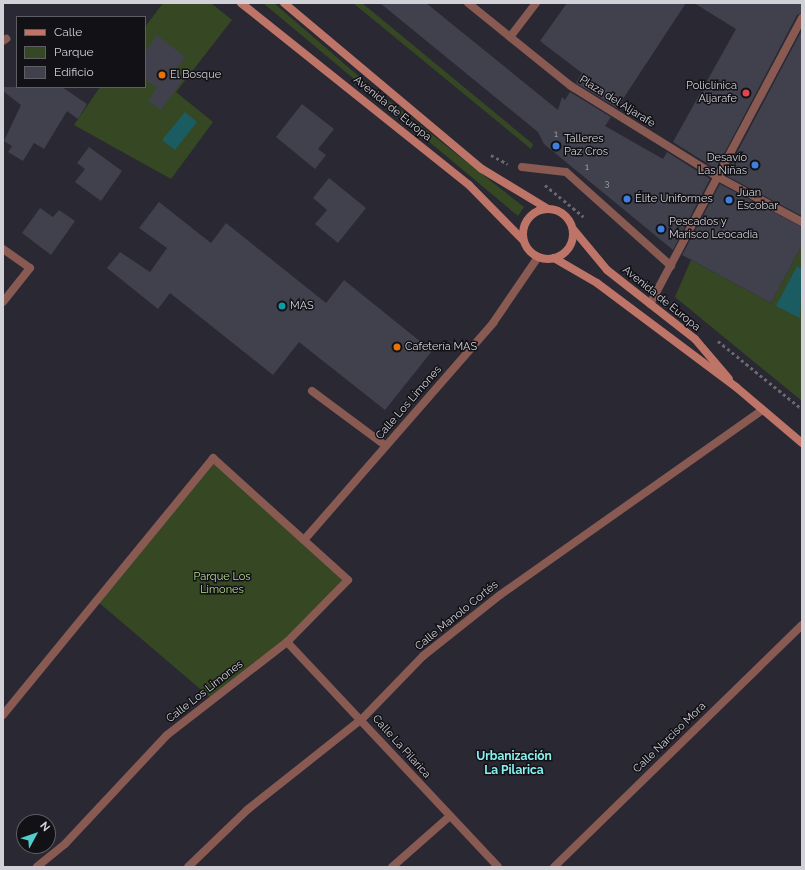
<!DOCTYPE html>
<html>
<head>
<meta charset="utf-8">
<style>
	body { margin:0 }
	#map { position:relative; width:805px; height:870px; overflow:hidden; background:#292833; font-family:Raleway,sans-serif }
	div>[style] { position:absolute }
	.green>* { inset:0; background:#354723 }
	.water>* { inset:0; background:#1b5b62 }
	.building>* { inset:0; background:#40414d }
	.path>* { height:2.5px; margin-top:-1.25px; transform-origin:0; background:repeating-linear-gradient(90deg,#696871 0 3px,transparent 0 6px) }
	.service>* { height:8px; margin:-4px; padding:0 4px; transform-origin:4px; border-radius:4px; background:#895a52 }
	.minor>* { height:8px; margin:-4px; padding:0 4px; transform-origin:4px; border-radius:4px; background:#895a52 }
	.secondary>* { height:8px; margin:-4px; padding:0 4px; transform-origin:4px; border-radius:4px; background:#be7568 }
	.secondary>.ring { margin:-4px; padding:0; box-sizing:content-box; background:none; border:8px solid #be7568; border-radius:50% }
	.dots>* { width:11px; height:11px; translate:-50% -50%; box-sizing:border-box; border:2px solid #121116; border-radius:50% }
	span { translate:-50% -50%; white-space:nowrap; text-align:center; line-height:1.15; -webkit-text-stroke:3px #121116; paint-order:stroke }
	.number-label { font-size:9px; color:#aeadb5 }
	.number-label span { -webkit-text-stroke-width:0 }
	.poi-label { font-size:11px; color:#d2d1d8 }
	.left { translate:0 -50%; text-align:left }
	.right { translate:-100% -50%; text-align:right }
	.street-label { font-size:11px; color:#d2d1d8 }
	.park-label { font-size:11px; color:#b6dd90 }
	.neighbourhood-label { font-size:12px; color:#87f2f1; font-weight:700 }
	.frame { position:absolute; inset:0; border:4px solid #d2d1d8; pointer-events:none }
	.legend { position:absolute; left:16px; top:16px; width:130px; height:72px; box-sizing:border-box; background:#121116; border:1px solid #5f5e64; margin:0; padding:5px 7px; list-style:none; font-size:12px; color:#d2d1d8 }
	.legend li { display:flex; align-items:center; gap:8px; height:20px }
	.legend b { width:20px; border:1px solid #5f5e64 }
	.north { position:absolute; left:16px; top:814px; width:40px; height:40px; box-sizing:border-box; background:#121116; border:1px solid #5f5e64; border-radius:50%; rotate:50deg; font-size:11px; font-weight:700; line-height:16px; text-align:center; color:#d2d1d8 }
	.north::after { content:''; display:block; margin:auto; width:14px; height:18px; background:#52cdcc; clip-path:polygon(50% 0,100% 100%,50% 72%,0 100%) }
</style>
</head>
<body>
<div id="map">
	<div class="green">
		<div style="clip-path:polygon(163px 3px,211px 3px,232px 20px,176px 92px,213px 122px,171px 179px,74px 125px,100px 87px,145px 87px,145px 27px)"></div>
		<div style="clip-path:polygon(263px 3px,274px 3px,369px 85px,524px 207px,518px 216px)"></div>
		<div style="clip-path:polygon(353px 3px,362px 3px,533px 144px,531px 149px)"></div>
		<div style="clip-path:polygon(802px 245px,802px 401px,675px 297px,691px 260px,771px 303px)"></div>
		<div style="clip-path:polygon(213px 458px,348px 580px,287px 642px,213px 700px,97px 601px)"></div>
	</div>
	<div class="water">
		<div style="clip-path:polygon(185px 112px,197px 122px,175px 150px,162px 140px)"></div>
		<div style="clip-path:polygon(797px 266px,802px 269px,800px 318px,776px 306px)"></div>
	</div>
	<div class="building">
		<div style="clip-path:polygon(380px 3px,426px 3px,558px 110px,562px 97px,565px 100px,570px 92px,611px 117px,605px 126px,663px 159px,667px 152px,710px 179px,673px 250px,544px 144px,538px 132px)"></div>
		<div style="clip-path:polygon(567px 3px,686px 3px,617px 108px,576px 83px,582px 73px,540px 41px)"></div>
		<div style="clip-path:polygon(694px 3px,802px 3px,802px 13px,797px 15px,716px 169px,673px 142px,736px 29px)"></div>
		<div style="clip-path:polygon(802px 30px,802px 216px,725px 175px)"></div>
		<div style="clip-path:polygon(157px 35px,185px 57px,175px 71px,184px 78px,161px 110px,148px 101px,157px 88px,145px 79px,145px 52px)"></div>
		<div style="clip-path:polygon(3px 87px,62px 87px,87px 104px,78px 119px,67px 111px,44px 149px,34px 143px,23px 161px,8px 152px,12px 146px,4px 141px,21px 105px,3px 91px)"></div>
		<div style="clip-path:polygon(302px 104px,334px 129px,318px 149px,326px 155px,315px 169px,276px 137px)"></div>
		<div style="clip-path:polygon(89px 147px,122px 171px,101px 201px,75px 182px,85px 169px,77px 163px)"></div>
		<div style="clip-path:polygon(329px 178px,366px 208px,338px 243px,315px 224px,327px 210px,313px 198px)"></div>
		<div style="clip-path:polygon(720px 184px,802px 227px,802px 245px,771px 303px,682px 255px)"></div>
		<div style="clip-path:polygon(159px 202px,211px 243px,226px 223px,326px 303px,344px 280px,432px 351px,385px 410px,299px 342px,273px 375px,170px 293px,158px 309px,107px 268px,120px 252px,150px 272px,167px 248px,139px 228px)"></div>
		<div style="clip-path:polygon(40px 208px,53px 217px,59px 210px,75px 221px,51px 255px,22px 233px)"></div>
	</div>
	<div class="path">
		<div style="left:491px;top:155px;width:19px;rotate:28deg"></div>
		<div style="left:545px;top:185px;width:50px;rotate:39.4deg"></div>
		<div style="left:718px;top:341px;width:108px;rotate:39deg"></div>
	</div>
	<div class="service">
		<div style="left:522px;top:167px;width:44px;rotate:6.5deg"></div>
		<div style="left:566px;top:172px;width:141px;rotate:41.8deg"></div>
		<div style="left:312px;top:391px;width:92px;rotate:36.6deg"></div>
	</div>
	<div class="minor">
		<div style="left:468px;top:3px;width:132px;rotate:38.9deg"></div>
		<div style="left:571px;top:86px;width:173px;rotate:31.8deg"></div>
		<div style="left:718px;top:177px;width:95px;rotate:28.2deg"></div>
		<div style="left:510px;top:37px;width:43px;rotate:-52.6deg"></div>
		<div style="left:3px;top:41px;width:4px;rotate:-34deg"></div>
		<div style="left:3px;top:249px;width:33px;rotate:35deg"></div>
		<div style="left:30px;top:268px;width:43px;rotate:128.5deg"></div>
		<div style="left:650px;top:304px;width:324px;rotate:-62deg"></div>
		<div style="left:304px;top:540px;width:288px;rotate:-48.9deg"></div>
		<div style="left:493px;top:323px;width:80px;rotate:-55.7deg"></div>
		<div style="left:287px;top:642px;width:308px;rotate:46.8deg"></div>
		<div style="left:3px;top:715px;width:332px;rotate:-50.7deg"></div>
		<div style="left:213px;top:458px;width:182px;rotate:42.1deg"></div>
		<div style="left:348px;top:580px;width:87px;rotate:134.5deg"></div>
		<div style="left:287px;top:642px;width:152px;rotate:142.2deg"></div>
		<div style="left:167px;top:735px;width:149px;rotate:133.1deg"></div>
		<div style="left:65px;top:844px;width:36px;rotate:141deg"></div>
		<div style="left:188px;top:867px;width:82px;rotate:-44deg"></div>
		<div style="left:247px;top:810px;width:147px;rotate:-38.4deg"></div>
		<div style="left:362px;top:719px;width:88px;rotate:-45.9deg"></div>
		<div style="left:423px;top:656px;width:98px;rotate:-38.4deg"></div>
		<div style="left:500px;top:595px;width:321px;rotate:-35.2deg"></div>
		<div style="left:392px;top:867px;width:76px;rotate:-41.3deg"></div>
		<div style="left:554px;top:867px;width:347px;rotate:-44.3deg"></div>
	</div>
	<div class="secondary">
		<div style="left:241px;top:3px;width:292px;rotate:38.6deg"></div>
		<div style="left:469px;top:185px;width:77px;rotate:45.5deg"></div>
		<div style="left:284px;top:3px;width:258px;rotate:40deg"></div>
		<div style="left:482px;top:169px;width:77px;rotate:31.2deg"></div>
		<div class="ring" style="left:523px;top:209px;width:42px;height:42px"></div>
		<div style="left:573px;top:229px;width:53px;rotate:50.3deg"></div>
		<div style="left:607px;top:270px;width:112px;rotate:38.1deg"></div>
		<div style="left:695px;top:339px;width:52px;rotate:49.6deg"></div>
		<div style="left:554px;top:258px;width:50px;rotate:30.2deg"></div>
		<div style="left:597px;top:283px;width:174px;rotate:36.8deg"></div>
		<div style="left:736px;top:387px;width:87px;rotate:40.3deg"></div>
	</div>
	<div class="dots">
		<div style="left:162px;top:75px;background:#e8710a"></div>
		<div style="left:746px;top:93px;background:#e0444e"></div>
		<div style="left:556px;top:146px;background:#3f7fe0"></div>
		<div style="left:755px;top:165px;background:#3f7fe0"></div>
		<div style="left:627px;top:199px;background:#3f7fe0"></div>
		<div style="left:729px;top:200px;background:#3f7fe0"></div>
		<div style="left:661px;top:229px;background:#3f7fe0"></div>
		<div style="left:282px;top:306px;background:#0f9aa8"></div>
		<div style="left:397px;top:347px;background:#e8710a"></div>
	</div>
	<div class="number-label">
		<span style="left:556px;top:134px">1</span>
		<span style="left:587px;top:167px">1</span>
		<span style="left:607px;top:183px">3</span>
	</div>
	<div class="poi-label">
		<span class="left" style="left:170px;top:75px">El Bosque</span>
		<span class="right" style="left:737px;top:93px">Policlínica<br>Aljarafe</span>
		<span class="left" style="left:564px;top:146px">Talleres<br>Paz Cros</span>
		<span class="right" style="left:747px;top:165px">Desavío<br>Las Niñas</span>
		<span class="left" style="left:737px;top:200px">Juan<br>Escobar</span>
		<span class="left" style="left:635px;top:199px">Élite Uniformes</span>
		<span class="left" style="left:669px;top:229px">Pescados y<br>Marisco Leocadia</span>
		<span class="left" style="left:290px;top:306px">MAS</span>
		<span class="left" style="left:405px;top:347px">Cafetería MAS</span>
	</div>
	<div class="street-label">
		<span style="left:617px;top:102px;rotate:32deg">Plaza del Aljarafe</span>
		<span style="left:392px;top:109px;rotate:39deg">Avenida de Europa</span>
		<span style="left:661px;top:299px;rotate:39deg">Avenida de Europa</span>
		<span style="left:409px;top:403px;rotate:-49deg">Calle Los Limones</span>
		<span style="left:457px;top:616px;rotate:-39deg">Calle Manolo Cortés</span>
		<span style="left:205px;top:692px;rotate:-38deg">Calle Los Limones</span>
		<span style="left:670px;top:738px;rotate:-44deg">Calle Narciso Mora</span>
		<span style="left:401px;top:747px;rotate:48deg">Calle La Pilarica</span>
	</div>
	<div class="park-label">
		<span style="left:222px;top:584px">Parque Los<br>Limones</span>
	</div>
	<div class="neighbourhood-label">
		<span style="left:514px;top:764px">Urbanización<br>La Pilarica</span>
	</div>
	<div class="frame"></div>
	<ul class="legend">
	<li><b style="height:5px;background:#be7568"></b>Calle</li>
	<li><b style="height:11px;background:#354723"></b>Parque</li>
	<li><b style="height:11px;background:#40414d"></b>Edificio</li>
	</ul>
	<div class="north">N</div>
</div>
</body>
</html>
